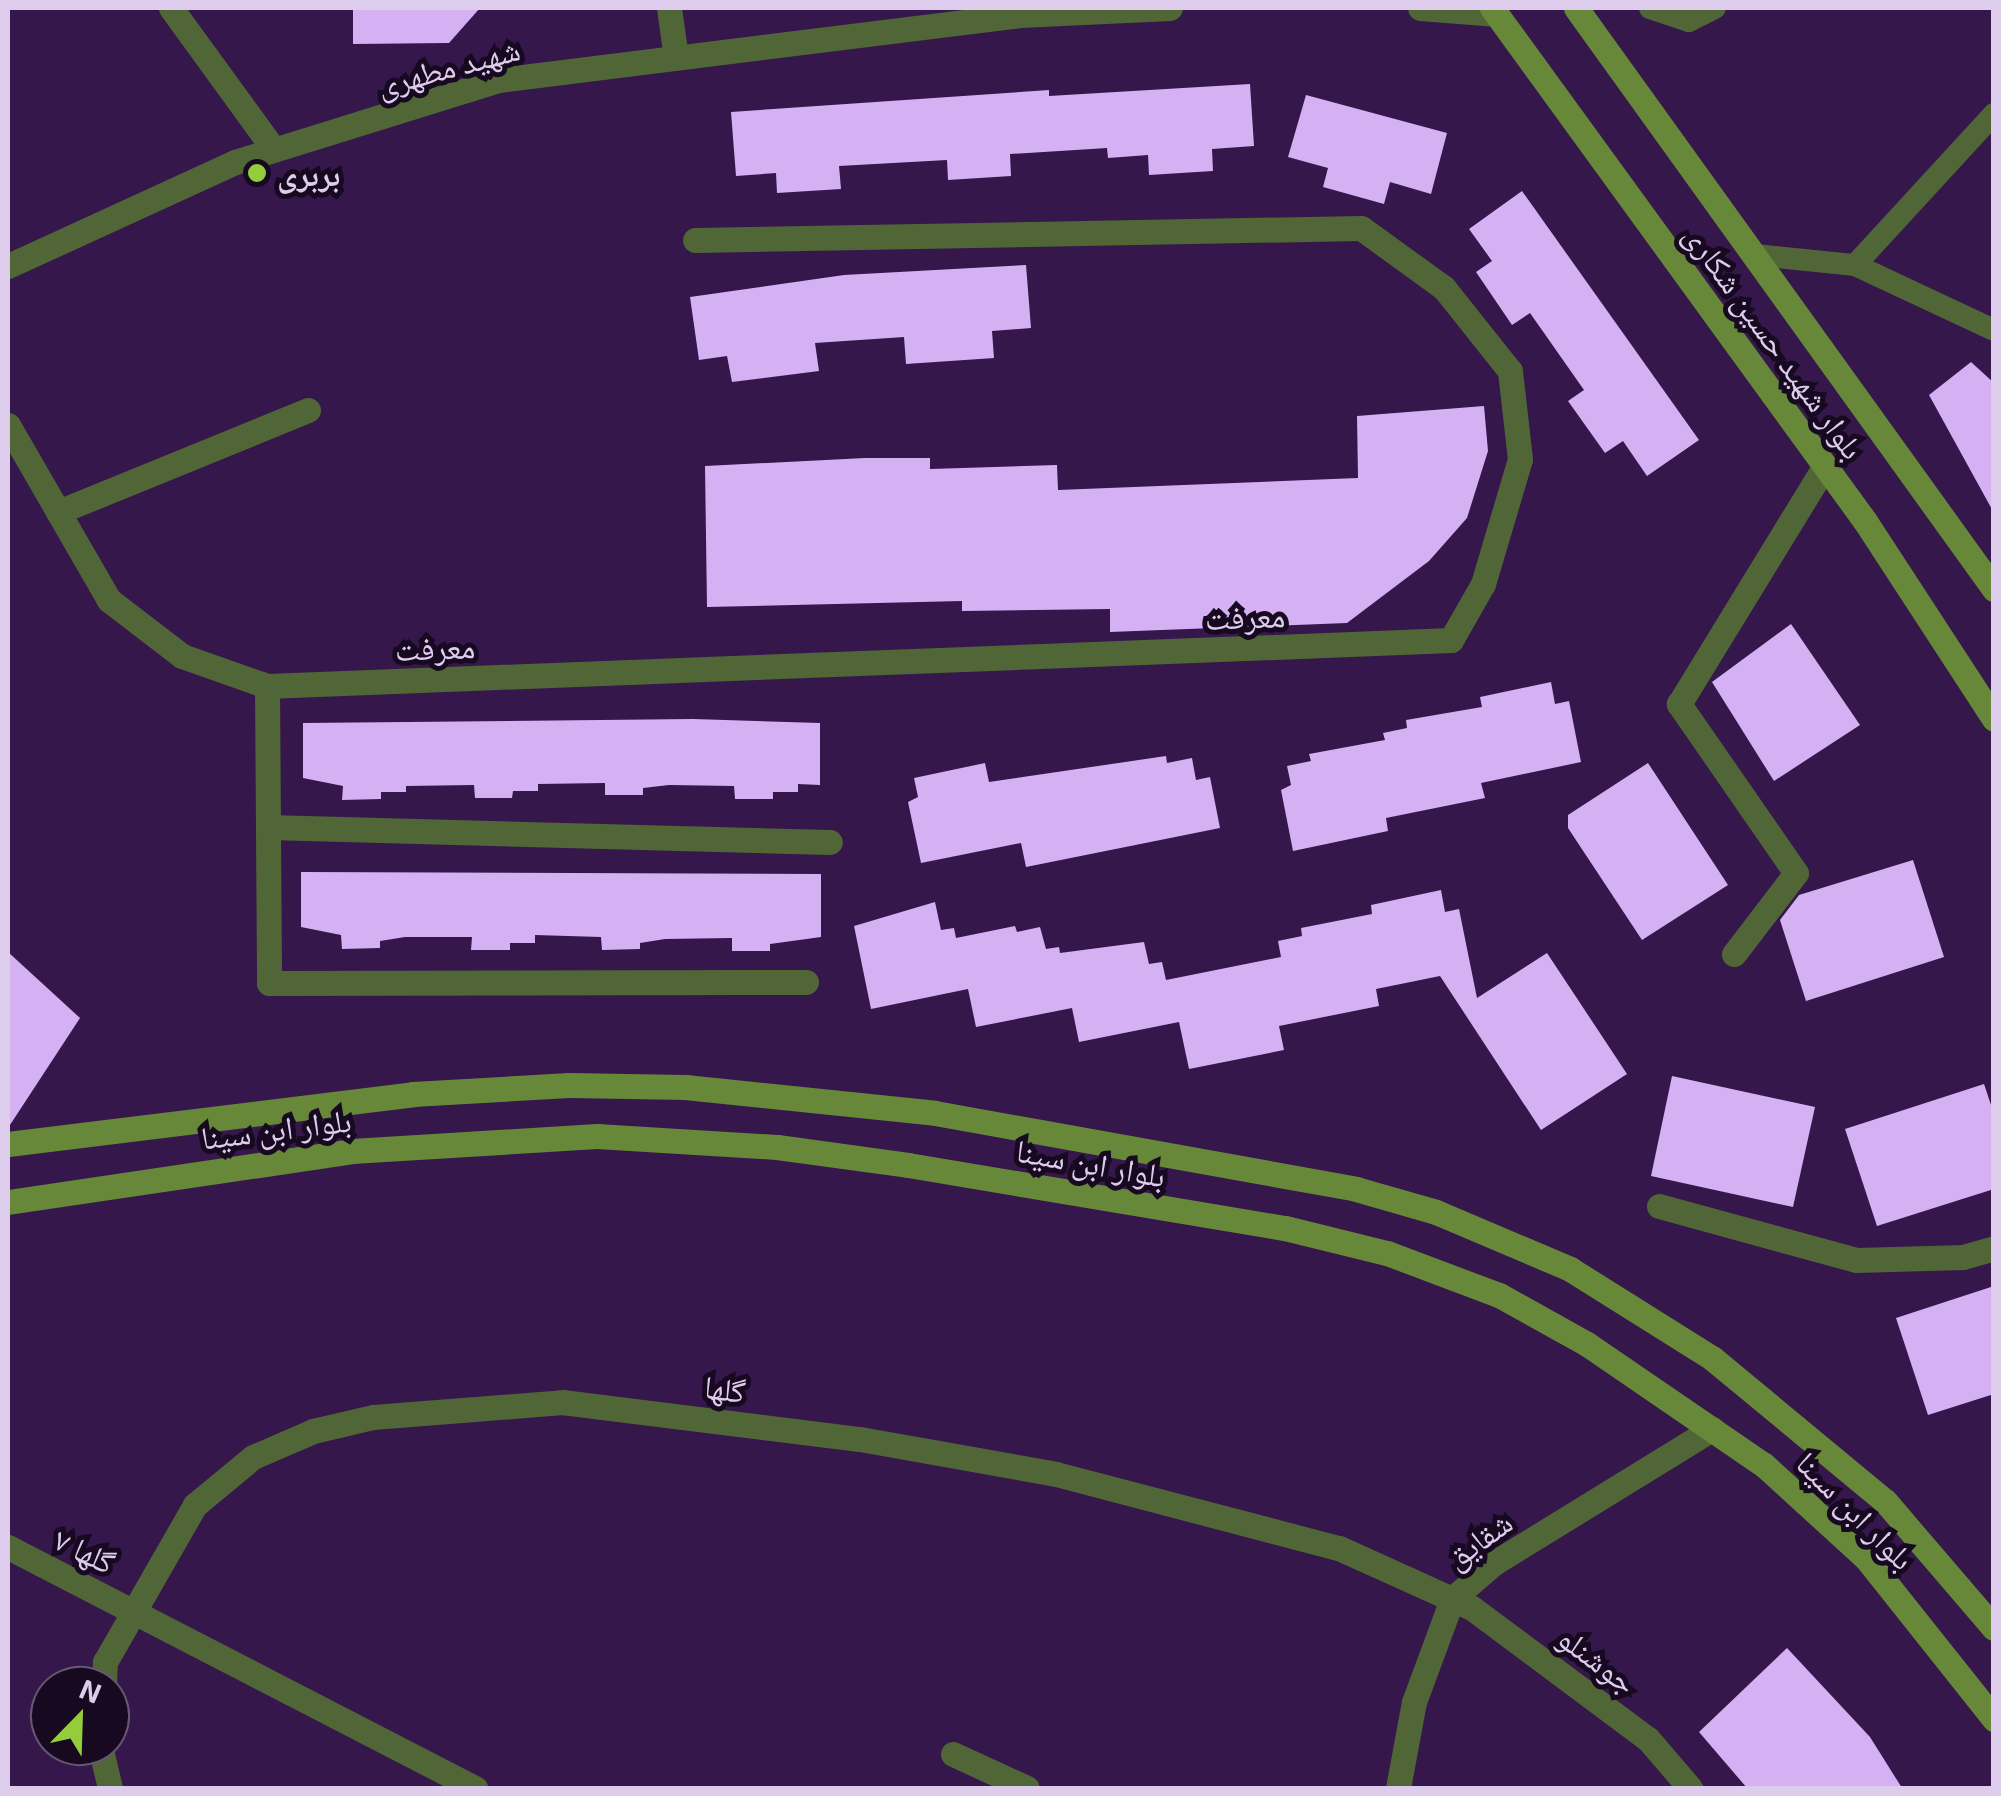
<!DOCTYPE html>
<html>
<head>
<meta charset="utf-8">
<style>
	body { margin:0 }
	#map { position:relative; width:2001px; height:1796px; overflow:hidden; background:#35174b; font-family:"Exo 2","Noto Naskh Arabic",sans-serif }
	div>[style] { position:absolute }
	.building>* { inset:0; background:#d5b1f4 }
	.service>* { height:22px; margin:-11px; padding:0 11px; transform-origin:11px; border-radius:11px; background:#516636 }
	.minor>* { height:25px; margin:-12.5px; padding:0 12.5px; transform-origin:12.5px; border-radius:12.5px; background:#516636 }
	.tertiary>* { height:25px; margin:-12.5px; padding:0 12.5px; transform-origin:12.5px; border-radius:12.5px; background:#516636 }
	.secondary>* { height:25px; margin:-12.5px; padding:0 12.5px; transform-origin:12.5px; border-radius:12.5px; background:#678839 }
	.dots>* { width:28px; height:28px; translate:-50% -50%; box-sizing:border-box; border:5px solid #170a20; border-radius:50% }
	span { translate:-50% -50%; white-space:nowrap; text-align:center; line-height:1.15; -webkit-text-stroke:10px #170a20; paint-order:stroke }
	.street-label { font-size:32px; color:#ddccec }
	.poi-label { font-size:32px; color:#ddccec; font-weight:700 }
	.left { translate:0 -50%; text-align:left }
	.frame { position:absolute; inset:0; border:10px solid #ddccec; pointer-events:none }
	.north { position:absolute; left:30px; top:1666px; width:100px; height:100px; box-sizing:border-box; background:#170a20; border:2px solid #665872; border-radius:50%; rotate:23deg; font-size:28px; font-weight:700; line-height:40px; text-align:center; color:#ddccec }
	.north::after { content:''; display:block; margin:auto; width:35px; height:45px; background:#94cc3c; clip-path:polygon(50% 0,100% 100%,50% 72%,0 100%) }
</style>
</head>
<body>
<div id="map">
	<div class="building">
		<div style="clip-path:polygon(353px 8px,480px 8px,449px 43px,353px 44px)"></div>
		<div style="clip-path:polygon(1250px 84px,1254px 146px,1212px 149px,1213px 171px,1149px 175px,1148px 155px,1108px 158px,1107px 148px,1010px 154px,1011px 176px,948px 180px,947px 160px,839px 166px,841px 189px,777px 193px,776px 173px,736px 176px,731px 112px,1049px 90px,1049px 96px)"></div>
		<div style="clip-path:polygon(1306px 95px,1447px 133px,1431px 194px,1390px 182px,1384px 204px,1323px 187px,1328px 168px,1288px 157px)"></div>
		<div style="clip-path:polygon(1522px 191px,1699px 440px,1647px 476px,1623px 441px,1605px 453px,1568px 401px,1584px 390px,1530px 313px,1512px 325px,1476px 272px,1492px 261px,1469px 229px)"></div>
		<div style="clip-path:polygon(1026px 265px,1031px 328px,992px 331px,994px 358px,906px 364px,904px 337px,815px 343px,819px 371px,732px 382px,727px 356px,699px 360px,690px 297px,844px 275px)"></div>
		<div style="clip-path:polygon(1971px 362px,1994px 383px,1994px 513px,1929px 395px)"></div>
		<div style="clip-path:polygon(1484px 406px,1488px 451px,1467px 518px,1429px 561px,1347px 623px,1110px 632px,1110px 609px,962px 611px,962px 601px,707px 607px,705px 466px,865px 458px,930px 458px,930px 469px,1057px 465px,1058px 490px,1358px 478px,1357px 416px)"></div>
		<div style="clip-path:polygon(1791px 624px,1860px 725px,1774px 781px,1712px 682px)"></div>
		<div style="clip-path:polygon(1551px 682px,1555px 704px,1569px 701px,1581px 762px,1481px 783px,1485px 798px,1386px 818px,1388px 831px,1293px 851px,1281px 790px,1291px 785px,1287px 766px,1311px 761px,1309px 754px,1385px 740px,1383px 733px,1407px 728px,1406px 720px,1482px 707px,1480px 697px)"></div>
		<div style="clip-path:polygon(693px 719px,820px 723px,820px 785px,798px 784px,798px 792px,773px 792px,773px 799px,735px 799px,734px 786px,669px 785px,643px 788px,643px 795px,605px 795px,605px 783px,538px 784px,538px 791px,513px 791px,512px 798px,475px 798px,474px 785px,406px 786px,406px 792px,381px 792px,381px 799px,342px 800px,343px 786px,303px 778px,303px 723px)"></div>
		<div style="clip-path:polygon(1166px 756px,1167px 763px,1192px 758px,1196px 780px,1210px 777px,1220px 828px,1026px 867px,1021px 843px,921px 863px,908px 802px,918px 797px,914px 778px,985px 763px,989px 782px)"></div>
		<div style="clip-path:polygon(1648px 763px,1728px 885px,1642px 940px,1568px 828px,1568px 815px)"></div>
		<div style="clip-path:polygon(1913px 860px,1944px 957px,1806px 1001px,1780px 920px,1799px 895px)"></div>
		<div style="clip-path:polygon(301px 872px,821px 874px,821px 937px,770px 944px,770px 951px,732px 951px,732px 938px,665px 939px,640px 943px,640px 949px,602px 950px,601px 937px,535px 935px,535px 943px,510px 943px,510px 950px,471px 950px,472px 937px,405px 937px,380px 941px,380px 948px,342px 949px,341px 935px,301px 927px)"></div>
		<div style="clip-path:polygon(1441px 890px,1445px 912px,1459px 909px,1477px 998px,1547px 953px,1627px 1074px,1541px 1130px,1440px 976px,1376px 989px,1379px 1006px,1279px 1026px,1284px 1050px,1189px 1069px,1179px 1022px,1079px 1042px,1072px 1008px,976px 1027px,968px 989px,871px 1009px,854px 926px,935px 902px,941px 930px,954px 928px,956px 938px,1015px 926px,1017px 932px,1040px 927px,1046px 949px,1059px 947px,1060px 953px,1144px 942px,1149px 964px,1162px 962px,1166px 980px,1281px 957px,1278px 941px,1302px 936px,1301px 928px,1372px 914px,1371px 905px)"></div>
		<div style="clip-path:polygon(8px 952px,80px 1018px,8px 1128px)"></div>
		<div style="clip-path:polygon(1672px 1076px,1815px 1107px,1793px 1207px,1651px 1176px)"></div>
		<div style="clip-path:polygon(1984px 1084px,1994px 1114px,1994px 1189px,1877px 1226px,1845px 1129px)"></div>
		<div style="clip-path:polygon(1994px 1286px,1994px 1394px,1928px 1415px,1896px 1318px)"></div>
		<div style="clip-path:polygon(1787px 1648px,1870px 1737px,1902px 1788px,1747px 1788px,1699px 1732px)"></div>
	</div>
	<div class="service">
		<div style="left:1650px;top:8px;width:41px;rotate:18.4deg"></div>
		<div style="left:1689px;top:21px;width:29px;rotate:-27deg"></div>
		<div style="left:1756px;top:255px;width:100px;rotate:5.8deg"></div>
		<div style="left:1855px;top:265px;width:153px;rotate:25.1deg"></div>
		<div style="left:1855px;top:265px;width:205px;rotate:-47.4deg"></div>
	</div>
	<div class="minor">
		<div style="left:171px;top:8px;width:175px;rotate:54deg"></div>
		<div style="left:669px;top:8px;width:50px;rotate:82deg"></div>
		<div style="left:8px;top:425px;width:202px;rotate:60deg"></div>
		<div style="left:109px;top:600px;width:92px;rotate:37.5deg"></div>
		<div style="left:182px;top:656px;width:90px;rotate:19.4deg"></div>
		<div style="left:267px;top:686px;width:1185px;rotate:-2.22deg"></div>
		<div style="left:1451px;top:640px;width:64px;rotate:-60.3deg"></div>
		<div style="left:1483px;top:584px;width:130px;rotate:-73.5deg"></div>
		<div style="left:1520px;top:459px;width:89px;rotate:-96.5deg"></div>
		<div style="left:1510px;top:371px;width:106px;rotate:-128.5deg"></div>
		<div style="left:1444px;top:288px;width:102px;rotate:-144.1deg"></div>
		<div style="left:1361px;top:228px;width:666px;rotate:178.97deg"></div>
		<div style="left:58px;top:512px;width:270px;rotate:-22.2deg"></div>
		<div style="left:267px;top:686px;width:297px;rotate:89.6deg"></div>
		<div style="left:269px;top:983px;width:537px;rotate:-0.11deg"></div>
		<div style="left:268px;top:827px;width:562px;rotate:1.53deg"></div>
		<div style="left:1734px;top:954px;width:102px;rotate:-52.6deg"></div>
		<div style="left:1796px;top:873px;width:206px;rotate:-124.7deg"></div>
		<div style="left:1679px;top:704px;width:279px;rotate:-58.5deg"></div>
		<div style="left:1659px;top:1206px;width:204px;rotate:15.3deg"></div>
		<div style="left:1856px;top:1260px;width:107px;rotate:-1.6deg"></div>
		<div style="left:1963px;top:1257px;width:32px;rotate:-16deg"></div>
		<div style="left:8px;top:1547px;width:526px;rotate:27.3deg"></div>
		<div style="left:104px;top:1686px;width:24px;rotate:-88deg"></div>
		<div style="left:105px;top:1662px;width:181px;rotate:-60.2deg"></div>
		<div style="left:195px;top:1505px;width:75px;rotate:-39.6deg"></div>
		<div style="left:253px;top:1457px;width:65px;rotate:-23.4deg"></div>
		<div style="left:313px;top:1431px;width:62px;rotate:-13.1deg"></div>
		<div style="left:373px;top:1417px;width:190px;rotate:-4.5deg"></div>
		<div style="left:562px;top:1402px;width:300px;rotate:7.1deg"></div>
		<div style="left:860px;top:1439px;width:199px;rotate:10.1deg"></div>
		<div style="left:1056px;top:1474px;width:293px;rotate:14.7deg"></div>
		<div style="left:1339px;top:1548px;width:146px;rotate:24.3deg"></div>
		<div style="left:1472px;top:1608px;width:219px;rotate:36.7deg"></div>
		<div style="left:1648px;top:1739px;width:65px;rotate:49.4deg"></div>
		<div style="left:100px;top:1746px;width:43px;rotate:76.6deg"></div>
		<div style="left:953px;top:1754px;width:81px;rotate:24.7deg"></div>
		<div style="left:1398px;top:1788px;width:87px;rotate:-79.5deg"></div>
		<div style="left:1414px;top:1702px;width:110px;rotate:-69.7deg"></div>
		<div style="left:1452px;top:1599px;width:55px;rotate:-40.6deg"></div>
		<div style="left:1494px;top:1563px;width:256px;rotate:-31.6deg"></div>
	</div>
	<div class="tertiary">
		<div style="left:1420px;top:8px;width:77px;rotate:4.5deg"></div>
		<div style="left:8px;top:266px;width:250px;rotate:-24.6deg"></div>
		<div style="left:235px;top:162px;width:275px;rotate:-17.3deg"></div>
		<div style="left:498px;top:80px;width:526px;rotate:-7.1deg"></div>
		<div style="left:1020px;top:15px;width:150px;rotate:-2.7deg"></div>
	</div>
	<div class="secondary">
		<div style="left:1492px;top:8px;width:634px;rotate:53.98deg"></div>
		<div style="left:1865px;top:521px;width:236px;rotate:56.9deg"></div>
		<div style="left:1576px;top:8px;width:716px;rotate:54.27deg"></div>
		<div style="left:8px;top:1144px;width:408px;rotate:-7deg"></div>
		<div style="left:413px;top:1094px;width:156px;rotate:-3.3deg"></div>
		<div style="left:569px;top:1085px;width:116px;rotate:1deg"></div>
		<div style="left:685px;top:1087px;width:251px;rotate:5.9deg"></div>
		<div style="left:935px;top:1113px;width:428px;rotate:10.2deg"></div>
		<div style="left:1356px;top:1189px;width:83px;rotate:16deg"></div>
		<div style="left:1436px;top:1212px;width:146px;rotate:23deg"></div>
		<div style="left:1570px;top:1269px;width:168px;rotate:32.1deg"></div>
		<div style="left:1712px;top:1358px;width:224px;rotate:39.6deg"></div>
		<div style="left:1885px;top:1501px;width:167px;rotate:49.4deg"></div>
		<div style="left:8px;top:1202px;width:348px;rotate:-8.4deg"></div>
		<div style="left:352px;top:1151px;width:245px;rotate:-3.5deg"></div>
		<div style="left:597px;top:1136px;width:180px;rotate:3.5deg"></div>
		<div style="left:777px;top:1147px;width:132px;rotate:7.8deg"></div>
		<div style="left:908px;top:1165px;width:382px;rotate:9.5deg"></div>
		<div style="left:1285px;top:1228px;width:105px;rotate:13.8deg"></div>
		<div style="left:1387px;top:1253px;width:120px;rotate:20.6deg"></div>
		<div style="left:1499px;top:1295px;width:101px;rotate:29.1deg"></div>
		<div style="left:1587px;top:1344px;width:214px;rotate:34.4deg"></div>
		<div style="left:1764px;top:1465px;width:138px;rotate:42.4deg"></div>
		<div style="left:1866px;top:1558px;width:206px;rotate:51.5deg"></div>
	</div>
	<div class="dots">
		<div style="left:257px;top:173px;background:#94cc3c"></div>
	</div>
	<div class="street-label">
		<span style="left:448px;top:66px;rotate:-15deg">شهید مطهری</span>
		<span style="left:1775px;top:341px;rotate:54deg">بلوار شهید حسین شکاری</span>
		<span style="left:1245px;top:616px;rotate:-2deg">معرفت</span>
		<span style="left:435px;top:647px;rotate:-2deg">معرفت</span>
		<span style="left:276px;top:1128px;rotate:-7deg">بلوار ابن سینا</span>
		<span style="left:1091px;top:1162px;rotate:10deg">بلوار ابن سینا</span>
		<span style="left:725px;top:1388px;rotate:8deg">گلها</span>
		<span style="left:1856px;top:1510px;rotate:45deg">بلوار ابن سینا</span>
		<span style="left:1478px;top:1539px;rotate:-36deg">شقایق</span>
		<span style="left:85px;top:1550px;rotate:26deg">گلها ۷</span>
		<span style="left:1598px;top:1659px;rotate:37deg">جوشنلو</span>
	</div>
	<div class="poi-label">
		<span class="left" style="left:277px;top:173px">بربری</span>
	</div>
	<div class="frame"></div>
	<div class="north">N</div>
</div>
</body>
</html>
